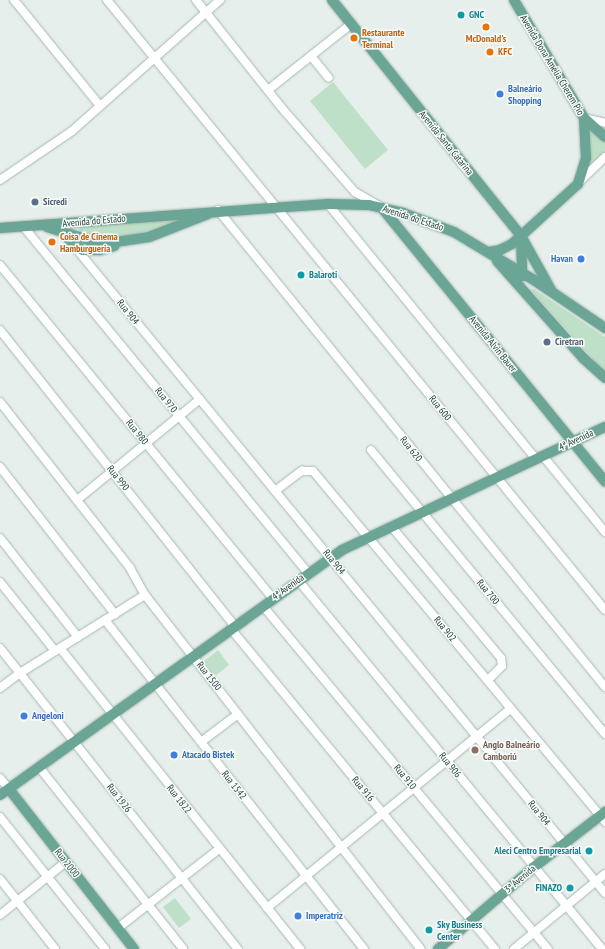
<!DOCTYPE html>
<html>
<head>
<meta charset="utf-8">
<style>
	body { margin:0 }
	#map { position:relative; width:605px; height:949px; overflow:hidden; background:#e6efeb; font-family:"PT Sans Narrow",sans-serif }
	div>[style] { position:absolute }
	.green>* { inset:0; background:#bfe0c8 }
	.roads { filter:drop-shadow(0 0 1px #a8b8b2) drop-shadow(0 0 1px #a8b8b2) }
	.minor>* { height:8px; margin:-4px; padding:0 4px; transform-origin:4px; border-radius:4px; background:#fff }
	.major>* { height:10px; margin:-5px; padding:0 5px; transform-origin:5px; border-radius:5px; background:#6aa596 }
	.dots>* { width:11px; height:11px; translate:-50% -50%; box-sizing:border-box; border:2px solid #f7fbf9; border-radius:50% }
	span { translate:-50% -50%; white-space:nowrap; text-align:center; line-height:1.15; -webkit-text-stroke:3px #f7fbf9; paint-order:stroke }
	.culture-label { font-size:10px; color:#0d838f; font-weight:700 }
	.left { translate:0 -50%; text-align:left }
	.right { translate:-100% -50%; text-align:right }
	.food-label { font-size:10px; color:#c56008; font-weight:700 }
	.street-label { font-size:10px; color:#24423a }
	.shop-label { font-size:10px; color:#366cbe; font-weight:700 }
	.service-label { font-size:10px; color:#4e5e75; font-weight:700 }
	.education-label { font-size:10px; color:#785e54; font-weight:700 }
</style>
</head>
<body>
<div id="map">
	<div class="green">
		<div style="clip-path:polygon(333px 82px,388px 150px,365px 169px,310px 101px)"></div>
		<div style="clip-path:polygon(588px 126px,605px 142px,605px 153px,587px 171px,591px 149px)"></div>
		<div style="clip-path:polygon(191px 216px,151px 234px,133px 237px,108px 238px,82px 235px,79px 231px,80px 226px)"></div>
		<div style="clip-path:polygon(530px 289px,534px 289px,605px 337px,605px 373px)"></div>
		<div style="clip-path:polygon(218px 650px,229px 665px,215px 676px,204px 661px)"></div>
		<div style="clip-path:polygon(175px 898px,191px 919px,179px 928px,163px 907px)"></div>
	</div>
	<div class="roads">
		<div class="minor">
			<div style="left:14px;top:0;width:136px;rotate:50.9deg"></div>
			<div style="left:107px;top:0;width:787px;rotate:50.77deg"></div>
			<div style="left:196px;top:0;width:137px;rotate:51.5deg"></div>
			<div style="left:281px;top:107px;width:113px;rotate:49deg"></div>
			<div style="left:355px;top:192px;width:30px;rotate:30deg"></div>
			<div style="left:311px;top:56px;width:28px;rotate:51deg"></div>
			<div style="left:268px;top:90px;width:106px;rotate:-38.5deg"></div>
			<div style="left:584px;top:118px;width:22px;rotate:13deg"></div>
			<div style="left:0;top:180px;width:87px;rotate:-34.2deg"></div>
			<div style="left:72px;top:131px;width:198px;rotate:-41.5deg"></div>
			<div style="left:578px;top:183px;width:37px;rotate:-44deg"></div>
			<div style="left:328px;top:204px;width:329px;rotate:50.8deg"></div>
			<div style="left:218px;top:210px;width:614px;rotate:50.95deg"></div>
			<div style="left:23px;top:226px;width:449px;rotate:50.6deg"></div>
			<div style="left:74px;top:246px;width:837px;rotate:50.62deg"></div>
			<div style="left:0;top:265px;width:431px;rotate:50.7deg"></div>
			<div style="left:0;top:330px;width:378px;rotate:51.6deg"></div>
			<div style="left:0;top:402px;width:211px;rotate:51.9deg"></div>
			<div style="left:130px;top:568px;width:31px;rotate:61deg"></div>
			<div style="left:145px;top:595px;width:449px;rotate:52.1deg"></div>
			<div style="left:371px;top:450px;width:368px;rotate:50.5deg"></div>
			<div style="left:543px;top:456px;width:98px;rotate:50.8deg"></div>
			<div style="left:0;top:467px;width:187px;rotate:52deg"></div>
			<div style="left:275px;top:491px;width:34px;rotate:-37deg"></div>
			<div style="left:302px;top:471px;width:11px"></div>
			<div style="left:313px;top:471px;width:457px;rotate:50.2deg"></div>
			<div style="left:77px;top:500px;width:159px;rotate:-39.4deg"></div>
			<div style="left:391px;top:526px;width:172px;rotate:50.2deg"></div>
			<div style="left:501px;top:658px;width:8px;rotate:83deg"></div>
			<div style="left:502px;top:666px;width:20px;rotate:135deg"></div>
			<div style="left:0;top:538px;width:126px;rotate:51.8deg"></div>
			<div style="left:298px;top:580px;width:478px;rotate:50.5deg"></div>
			<div style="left:0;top:582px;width:88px;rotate:51.4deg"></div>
			<div style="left:263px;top:606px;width:446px;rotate:50.3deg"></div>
			<div style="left:105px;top:620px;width:419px;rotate:51.8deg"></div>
			<div style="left:231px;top:629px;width:415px;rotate:50.5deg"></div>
			<div style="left:0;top:648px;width:384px;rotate:51.7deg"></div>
			<div style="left:60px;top:648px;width:385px;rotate:51.4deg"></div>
			<div style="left:0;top:688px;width:25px;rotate:-37deg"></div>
			<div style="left:20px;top:673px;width:147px;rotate:-32deg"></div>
			<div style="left:201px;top:742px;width:46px;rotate:-37.1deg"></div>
			<div style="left:39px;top:767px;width:232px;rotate:51.6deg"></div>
			<div style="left:0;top:778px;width:14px;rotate:51deg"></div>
			<div style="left:0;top:817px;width:169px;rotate:51.5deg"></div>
			<div style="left:0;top:879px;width:89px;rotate:51.8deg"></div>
			<div style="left:267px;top:908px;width:315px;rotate:-39.3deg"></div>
			<div style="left:0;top:915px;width:85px;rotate:-38.8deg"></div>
			<div style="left:118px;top:928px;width:128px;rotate:-38deg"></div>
			<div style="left:514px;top:949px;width:118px;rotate:-39.5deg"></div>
		</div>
		<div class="major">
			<div style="left:332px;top:0;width:302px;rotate:51.3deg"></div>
			<div style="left:521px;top:236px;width:62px;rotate:60.9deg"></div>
			<div style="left:584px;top:118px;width:28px;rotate:42deg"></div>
			<div style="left:382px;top:208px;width:353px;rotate:50.8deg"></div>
			<div style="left:47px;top:227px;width:44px;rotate:17.2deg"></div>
			<div style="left:89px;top:240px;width:20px;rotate:9deg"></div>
			<div style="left:109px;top:243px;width:40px;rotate:-8.5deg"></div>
			<div style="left:149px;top:237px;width:63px;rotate:-21.3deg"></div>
			<div style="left:0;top:228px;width:329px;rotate:-4.2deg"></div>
			<div style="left:328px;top:204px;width:41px;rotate:1.4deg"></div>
			<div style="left:369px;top:205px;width:35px;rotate:13deg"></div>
			<div style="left:403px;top:213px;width:54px;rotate:20.4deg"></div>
			<div style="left:454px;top:232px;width:93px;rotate:31deg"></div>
			<div style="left:534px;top:280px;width:86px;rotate:34.1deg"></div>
			<div style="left:521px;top:238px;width:38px;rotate:88deg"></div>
			<div style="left:69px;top:240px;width:17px;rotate:36deg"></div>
			<div style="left:83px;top:250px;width:17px"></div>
			<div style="left:100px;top:250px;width:15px;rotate:-16deg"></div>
			<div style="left:489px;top:252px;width:11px;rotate:-10deg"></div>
			<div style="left:500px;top:250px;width:13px;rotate:-27deg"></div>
			<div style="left:512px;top:244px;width:89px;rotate:-42.3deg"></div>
			<div style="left:578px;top:184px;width:27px;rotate:-73deg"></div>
			<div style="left:586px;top:158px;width:40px;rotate:-92.9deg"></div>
			<div style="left:584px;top:118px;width:137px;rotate:-120.7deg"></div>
			<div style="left:497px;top:261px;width:130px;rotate:48.4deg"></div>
			<div style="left:583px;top:358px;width:30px;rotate:42deg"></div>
			<div style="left:9px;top:789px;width:203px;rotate:52deg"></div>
			<div style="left:0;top:795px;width:421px;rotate:-35.6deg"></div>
			<div style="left:342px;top:550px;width:290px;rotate:-25.1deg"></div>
			<div style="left:438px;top:949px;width:126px;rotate:-40.5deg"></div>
			<div style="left:534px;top:867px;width:90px;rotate:-37.8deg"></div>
		</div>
	</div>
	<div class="dots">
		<div style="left:461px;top:15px;background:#0f9aa8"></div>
		<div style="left:486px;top:27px;background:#e8710a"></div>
		<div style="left:354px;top:38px;background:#e8710a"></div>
		<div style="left:490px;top:52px;background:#e8710a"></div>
		<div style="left:500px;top:94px;background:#3f7fe0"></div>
		<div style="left:35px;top:202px;background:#5c6f8a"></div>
		<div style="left:52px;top:242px;background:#e8710a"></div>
		<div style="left:581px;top:259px;background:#3f7fe0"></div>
		<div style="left:301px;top:275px;background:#0f9aa8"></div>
		<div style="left:547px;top:342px;background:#5c6f8a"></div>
		<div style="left:24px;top:716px;background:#3f7fe0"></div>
		<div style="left:475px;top:750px;background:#8d6e63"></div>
		<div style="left:174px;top:755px;background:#3f7fe0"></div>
		<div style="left:589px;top:851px;background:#0f9aa8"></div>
		<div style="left:570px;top:888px;background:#0f9aa8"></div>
		<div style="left:298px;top:916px;background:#3f7fe0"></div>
		<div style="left:429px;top:930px;background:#0f9aa8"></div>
	</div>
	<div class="culture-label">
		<span class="left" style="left:469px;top:15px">GNC</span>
		<span class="left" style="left:309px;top:275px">Balaroti</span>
		<span class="right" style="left:581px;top:851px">Aleci Centro Empresarial</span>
		<span class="right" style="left:562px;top:888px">FINAZO</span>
		<span class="left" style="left:437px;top:930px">Sky Business<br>Center</span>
	</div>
	<div class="food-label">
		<span class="left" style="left:362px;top:38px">Restaurante<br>Terminal</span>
		<span style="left:486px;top:39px">McDonald's</span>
		<span class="left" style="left:498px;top:52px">KFC</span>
		<span class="left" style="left:60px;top:242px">Coisa de Cinema<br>Hamburgueria</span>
	</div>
	<div class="street-label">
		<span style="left:552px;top:65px;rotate:59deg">Avenida Dona Amélia Cherem Pio</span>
		<span style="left:446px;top:143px;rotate:51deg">Avenida Santa Catarina</span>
		<span style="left:413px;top:218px;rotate:18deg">Avenida do Estado</span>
		<span style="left:94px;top:221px;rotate:-5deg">Avenida do Estado</span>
		<span style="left:128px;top:312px;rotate:51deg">Rua 904</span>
		<span style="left:493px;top:344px;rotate:51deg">Avenida Alvin Bauer</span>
		<span style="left:166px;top:400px;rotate:51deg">Rua 970</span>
		<span style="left:440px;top:408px;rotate:51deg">Rua 600</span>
		<span style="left:137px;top:432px;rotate:51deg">Rua 980</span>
		<span style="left:576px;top:440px;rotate:-25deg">4ª Avenida</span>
		<span style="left:411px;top:449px;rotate:51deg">Rua 620</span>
		<span style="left:118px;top:478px;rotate:51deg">Rua 990</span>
		<span style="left:334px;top:562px;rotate:51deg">Rua 904</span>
		<span style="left:288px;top:587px;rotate:-36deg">4ª Avenida</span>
		<span style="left:488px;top:592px;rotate:50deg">Rua 700</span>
		<span style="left:445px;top:629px;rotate:50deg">Rua 902</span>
		<span style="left:209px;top:676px;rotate:52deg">Rua 1500</span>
		<span style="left:450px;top:765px;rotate:51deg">Rua 906</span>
		<span style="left:405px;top:777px;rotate:50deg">Rua 910</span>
		<span style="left:234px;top:785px;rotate:52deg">Rua 1542</span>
		<span style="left:363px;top:789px;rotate:50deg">Rua 916</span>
		<span style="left:119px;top:798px;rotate:52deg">Rua 1926</span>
		<span style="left:179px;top:799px;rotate:52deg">Rua 1822</span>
		<span style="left:539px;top:813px;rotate:51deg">Rua 904</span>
		<span style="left:67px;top:863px;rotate:52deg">Rua 2000</span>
		<span style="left:520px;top:879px;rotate:-40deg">3ª Avenida</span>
	</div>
	<div class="shop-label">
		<span class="left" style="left:508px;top:94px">Balneário<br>Shopping</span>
		<span class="right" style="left:573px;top:259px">Havan</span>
		<span class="left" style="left:32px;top:716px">Angeloni</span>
		<span class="left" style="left:182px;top:755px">Atacado Bistek</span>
		<span class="left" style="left:306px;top:916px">Imperatriz</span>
	</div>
	<div class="service-label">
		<span class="left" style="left:43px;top:202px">Sicredi</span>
		<span class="left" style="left:555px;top:342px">Ciretran</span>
	</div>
	<div class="education-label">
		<span class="left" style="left:483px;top:750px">Anglo Balneário<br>Camboriú</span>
	</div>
</div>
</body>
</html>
